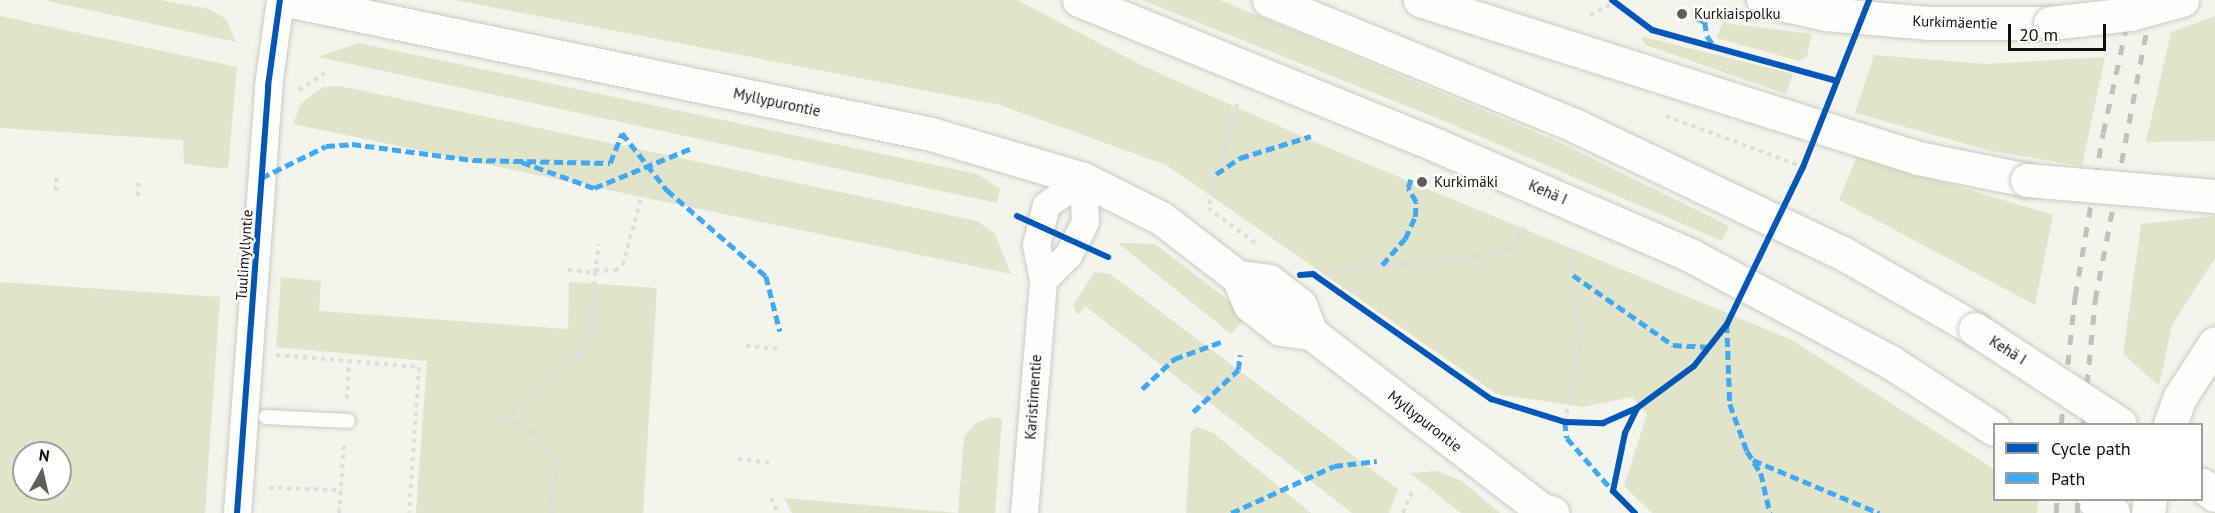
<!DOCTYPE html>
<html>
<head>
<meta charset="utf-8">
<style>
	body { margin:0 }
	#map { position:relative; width:2215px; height:513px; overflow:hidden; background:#f3f4ec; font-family:"PT Sans",sans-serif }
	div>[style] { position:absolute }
	.green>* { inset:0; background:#e1e4c9 }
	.path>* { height:4px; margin-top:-2px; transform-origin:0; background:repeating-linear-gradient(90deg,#dddedb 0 4.5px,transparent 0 9px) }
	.roads { filter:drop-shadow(0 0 2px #c9cac4) drop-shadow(0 0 2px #c9cac4) }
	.lane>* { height:14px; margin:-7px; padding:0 7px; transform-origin:7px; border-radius:7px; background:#fdfdfc }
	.street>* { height:27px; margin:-13.5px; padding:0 13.5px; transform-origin:13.5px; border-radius:13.5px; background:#fdfdfc }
	.secondary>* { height:33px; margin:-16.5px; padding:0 16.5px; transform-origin:16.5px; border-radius:16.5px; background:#fdfdfc }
	.highway>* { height:33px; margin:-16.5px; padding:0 16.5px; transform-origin:16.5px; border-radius:16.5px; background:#fdfdfc }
	.rail>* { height:4.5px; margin-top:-2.25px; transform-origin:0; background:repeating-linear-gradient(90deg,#c0c0be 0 10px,transparent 0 20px) }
	.bridges { filter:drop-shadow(0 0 2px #c9cac4) drop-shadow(0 0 2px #c9cac4) }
	.secondary-bridge>* { height:33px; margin:-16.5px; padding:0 16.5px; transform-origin:16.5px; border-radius:16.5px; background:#fdfdfc }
	.highway-bridge>* { height:33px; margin:-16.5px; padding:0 16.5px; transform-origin:16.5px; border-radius:16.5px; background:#fdfdfc }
	.quiet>* { height:4.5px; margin-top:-2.25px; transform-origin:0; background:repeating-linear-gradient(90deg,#3fa9f5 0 9px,transparent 0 13.5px) }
	.cycleway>* { height:6px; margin:-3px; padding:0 3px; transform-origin:3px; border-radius:3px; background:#0057b8 }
	.dots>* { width:16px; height:16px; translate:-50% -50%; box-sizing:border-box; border:3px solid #fff; border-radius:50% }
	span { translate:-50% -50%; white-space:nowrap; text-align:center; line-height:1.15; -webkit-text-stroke:4.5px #fff; paint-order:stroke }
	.poi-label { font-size:15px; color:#10110c }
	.left { translate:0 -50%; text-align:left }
	.street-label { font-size:15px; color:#10110c }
	.legend { position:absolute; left:1993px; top:423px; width:210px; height:78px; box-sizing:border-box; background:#fff; border:2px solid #9fa09e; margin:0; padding:8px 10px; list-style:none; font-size:18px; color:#10110c }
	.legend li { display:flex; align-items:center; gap:12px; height:30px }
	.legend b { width:30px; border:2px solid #9fa09e }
	.north { position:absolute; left:12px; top:441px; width:60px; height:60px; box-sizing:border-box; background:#fff; border:2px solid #9fa09e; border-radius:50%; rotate:8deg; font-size:16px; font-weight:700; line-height:24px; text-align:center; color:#10110c }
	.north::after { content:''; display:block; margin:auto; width:21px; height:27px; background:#5f605a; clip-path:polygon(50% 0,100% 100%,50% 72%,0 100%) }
	.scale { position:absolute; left:2008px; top:24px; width:98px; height:27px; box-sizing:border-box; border:3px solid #10110c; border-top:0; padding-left:8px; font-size:18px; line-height:21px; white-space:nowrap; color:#10110c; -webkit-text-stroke:4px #fff; paint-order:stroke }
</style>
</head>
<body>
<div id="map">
	<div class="green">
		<div style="clip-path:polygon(43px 0,160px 0,209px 9px,226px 19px,236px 42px)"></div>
		<div style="clip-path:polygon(455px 0,1017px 0,1145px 67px,1329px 148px,1792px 340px,1994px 469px,1994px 500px,2038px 500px,2037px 513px,1652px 513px,1624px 486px,1647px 414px,1632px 397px,1583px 407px,1497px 394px,1166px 165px,1000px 105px)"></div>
		<div style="clip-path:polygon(1142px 0,1220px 0,1561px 143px,1729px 226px,1722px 241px,1444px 121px)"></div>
		<div style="clip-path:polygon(0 16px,237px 67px,228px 169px,184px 164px,183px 140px,0 128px)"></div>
		<div style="clip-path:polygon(2215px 16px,2215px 141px,2146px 142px,2171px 32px)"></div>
		<div style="clip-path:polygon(1723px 23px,1812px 34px,1807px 56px,1799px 61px,1716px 38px)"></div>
		<div style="clip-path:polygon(1644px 37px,1793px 74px,1786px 94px,1646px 45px,1641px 39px)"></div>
		<div style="clip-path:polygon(359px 43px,977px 174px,1000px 189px,997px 203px,318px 57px)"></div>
		<div style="clip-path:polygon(1874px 55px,1986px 64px,2105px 57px,2082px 166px,1991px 151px,1855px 113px)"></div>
		<div style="clip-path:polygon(340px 86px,977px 221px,995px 234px,1011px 274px,293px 124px,301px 103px,323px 87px)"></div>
		<div style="clip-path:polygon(1857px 156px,2053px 215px,2035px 305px,1839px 200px)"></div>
		<div style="clip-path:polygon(2215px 216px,2215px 258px,2172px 325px,2159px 386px,2123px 354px,2141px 224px)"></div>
		<div style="clip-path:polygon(1118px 243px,1155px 244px,1248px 315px,1231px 334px)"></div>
		<div style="clip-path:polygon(1094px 272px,1110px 274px,1398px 489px,1389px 513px,1352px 513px,1085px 306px,1078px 315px,1073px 306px)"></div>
		<div style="clip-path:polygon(281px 277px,321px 281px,319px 311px,568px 329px,569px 282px,657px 288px,643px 513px,416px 513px,427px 361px,276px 347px)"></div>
		<div style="clip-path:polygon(evenodd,0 282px,220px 297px,205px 513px,0 513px,0 282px,24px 453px,60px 453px,60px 489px,24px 489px,24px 453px)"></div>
		<div style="clip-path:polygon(991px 417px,1002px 419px,995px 513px,792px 513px,784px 498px,958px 513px,964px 437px,976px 423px)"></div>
		<div style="clip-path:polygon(1197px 427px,1212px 432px,1311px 513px,1186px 513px,1191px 431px)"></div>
		<div style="clip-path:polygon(1436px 471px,1462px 481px,1500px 513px,1461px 513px,1410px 473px)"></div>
	</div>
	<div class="path">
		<div style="left:1590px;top:15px;width:32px;rotate:-28deg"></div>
		<div style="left:299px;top:90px;width:31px;rotate:-33deg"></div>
		<div style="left:1237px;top:104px;width:108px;rotate:105.6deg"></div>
		<div style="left:1208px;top:208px;width:62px;rotate:36.5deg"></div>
		<div style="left:1666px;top:116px;width:146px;rotate:20.4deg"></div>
		<div style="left:56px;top:191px;width:18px;rotate:-87deg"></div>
		<div style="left:138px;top:196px;width:17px;rotate:-87deg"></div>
		<div style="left:568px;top:270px;width:27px;rotate:6deg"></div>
		<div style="left:595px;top:273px;width:29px;rotate:-82deg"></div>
		<div style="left:595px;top:270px;width:20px;rotate:3deg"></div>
		<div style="left:615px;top:271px;width:10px;rotate:-37deg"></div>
		<div style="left:623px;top:265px;width:100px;rotate:-75deg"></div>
		<div style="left:1314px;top:274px;width:174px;rotate:-6.3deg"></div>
		<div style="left:1487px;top:255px;width:21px;rotate:-14deg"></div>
		<div style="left:1507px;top:250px;width:16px;rotate:-40deg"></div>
		<div style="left:1519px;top:240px;width:16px;rotate:-68deg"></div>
		<div style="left:746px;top:346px;width:33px;rotate:5deg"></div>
		<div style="left:276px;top:355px;width:144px;rotate:4.8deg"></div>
		<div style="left:419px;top:367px;width:146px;rotate:93.9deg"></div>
		<div style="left:347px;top:399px;width:38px;rotate:-87deg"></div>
		<div style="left:1565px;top:422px;width:80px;rotate:-79.2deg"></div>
		<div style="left:1580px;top:343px;width:99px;rotate:-94.6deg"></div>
		<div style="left:738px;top:459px;width:35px;rotate:7deg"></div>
		<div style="left:269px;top:488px;width:73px;rotate:1.6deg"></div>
		<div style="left:771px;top:498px;width:17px;rotate:65deg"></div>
		<div style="left:339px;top:513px;width:70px;rotate:-85.9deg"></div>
		<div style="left:551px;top:513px;width:48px;rotate:-84.1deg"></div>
		<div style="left:556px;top:465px;width:32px;rotate:-118deg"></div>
		<div style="left:541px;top:437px;width:42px;rotate:-152.8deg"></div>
		<div style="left:504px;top:418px;width:97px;rotate:-40deg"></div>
		<div style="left:578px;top:356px;width:30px;rotate:-62deg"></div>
		<div style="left:592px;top:330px;width:57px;rotate:-87deg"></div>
		<div style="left:1403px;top:513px;width:26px;rotate:-67deg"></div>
	</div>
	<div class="roads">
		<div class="lane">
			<div style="left:266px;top:417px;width:82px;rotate:2.8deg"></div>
		</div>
		<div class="street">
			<div style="left:1043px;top:280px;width:35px;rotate:-45deg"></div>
			<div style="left:1068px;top:255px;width:37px;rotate:-63deg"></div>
			<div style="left:1085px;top:222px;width:43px;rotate:-92.7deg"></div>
			<div style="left:237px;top:513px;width:428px;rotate:-85.8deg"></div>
			<div style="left:268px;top:86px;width:87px;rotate:-82.1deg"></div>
			<div style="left:1024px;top:513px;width:234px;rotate:-85.3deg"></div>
			<div style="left:1043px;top:280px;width:36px;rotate:-101deg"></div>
			<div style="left:1036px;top:245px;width:41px;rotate:-76deg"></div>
			<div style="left:1046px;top:205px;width:45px;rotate:-35.1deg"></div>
		</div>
		<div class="secondary">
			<div style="left:287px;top:0;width:658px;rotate:11.75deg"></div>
			<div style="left:931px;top:134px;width:159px;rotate:16.5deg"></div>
			<div style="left:1083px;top:179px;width:87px;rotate:26.6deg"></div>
			<div style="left:1161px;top:218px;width:97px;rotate:37.5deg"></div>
			<div style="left:1238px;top:277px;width:30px;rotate:67deg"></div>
			<div style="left:1250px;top:305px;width:39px;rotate:38deg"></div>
			<div style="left:1281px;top:329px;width:30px;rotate:8deg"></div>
			<div style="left:1311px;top:333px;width:289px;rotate:37.5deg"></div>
			<div style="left:1540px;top:509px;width:13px;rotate:18deg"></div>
			<div style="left:1763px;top:0;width:65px;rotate:12.5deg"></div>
			<div style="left:1826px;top:14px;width:102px;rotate:5deg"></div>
			<div style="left:1928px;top:23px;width:122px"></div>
			<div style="left:1238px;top:277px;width:31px;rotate:7deg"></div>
			<div style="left:1269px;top:281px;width:39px;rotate:38deg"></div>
			<div style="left:1300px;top:305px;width:30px;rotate:69deg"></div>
		</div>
		<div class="highway">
			<div style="left:1079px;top:0;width:385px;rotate:22.1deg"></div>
			<div style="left:1436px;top:145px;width:277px;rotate:23.4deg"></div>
			<div style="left:1690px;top:255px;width:229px;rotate:28.1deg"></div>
			<div style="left:1892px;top:363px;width:121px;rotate:32.9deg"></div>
			<div style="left:1269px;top:0;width:334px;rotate:22.3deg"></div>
			<div style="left:1578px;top:127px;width:295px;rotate:25.5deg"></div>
			<div style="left:1844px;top:254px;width:151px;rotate:29.8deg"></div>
			<div style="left:1420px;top:0;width:522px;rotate:17.6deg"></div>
			<div style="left:1918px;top:158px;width:111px;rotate:11.4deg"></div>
			<div style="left:2170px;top:424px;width:29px;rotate:-70deg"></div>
			<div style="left:2180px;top:397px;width:64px;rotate:-57.1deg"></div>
			<div style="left:2202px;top:485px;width:16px;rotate:38deg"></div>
			<div style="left:2094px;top:500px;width:23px;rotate:34deg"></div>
			<div style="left:2148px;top:513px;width:13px;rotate:-81deg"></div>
		</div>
	</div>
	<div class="rail">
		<div style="left:2061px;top:424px;width:129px;rotate:-83.8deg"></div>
		<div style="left:2075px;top:296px;width:165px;rotate:-80.3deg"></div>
		<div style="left:2103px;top:133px;width:136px;rotate:-77.7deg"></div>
		<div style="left:2083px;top:424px;width:125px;rotate:-84.5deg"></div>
		<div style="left:2095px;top:300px;width:305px;rotate:-79.2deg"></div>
		<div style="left:2056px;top:513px;width:13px;rotate:-86deg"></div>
		<div style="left:2077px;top:513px;width:13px;rotate:-86deg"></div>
	</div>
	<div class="bridges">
		<div class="secondary-bridge">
			<div style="left:2050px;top:23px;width:81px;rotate:-6.4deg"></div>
			<div style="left:2130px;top:14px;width:54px;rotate:-15.1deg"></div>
		</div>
		<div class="highway-bridge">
			<div style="left:2027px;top:180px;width:189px;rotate:4.9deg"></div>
			<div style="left:1975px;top:329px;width:173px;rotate:33.2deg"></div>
		</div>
	</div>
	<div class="quiet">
		<div style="left:1696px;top:18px;width:10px;rotate:24deg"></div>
		<div style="left:1705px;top:22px;width:14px;rotate:82deg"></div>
		<div style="left:1707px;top:36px;width:14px;rotate:54deg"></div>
		<div style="left:522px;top:162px;width:77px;rotate:19.9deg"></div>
		<div style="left:594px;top:188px;width:106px;rotate:-22.2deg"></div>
		<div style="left:1216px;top:174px;width:29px;rotate:-34deg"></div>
		<div style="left:1240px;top:158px;width:74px;rotate:-17.2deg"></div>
		<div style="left:261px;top:178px;width:72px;rotate:-26.2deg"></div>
		<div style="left:326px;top:146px;width:26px;rotate:-4deg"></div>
		<div style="left:352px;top:144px;width:122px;rotate:7.5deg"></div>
		<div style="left:473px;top:160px;width:137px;rotate:1.3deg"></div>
		<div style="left:610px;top:163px;width:32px;rotate:-68deg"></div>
		<div style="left:622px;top:133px;width:73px;rotate:51.7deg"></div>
		<div style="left:667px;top:190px;width:131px;rotate:41deg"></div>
		<div style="left:766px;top:276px;width:57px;rotate:75.7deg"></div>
		<div style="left:1382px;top:265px;width:35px;rotate:-49deg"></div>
		<div style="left:1405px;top:239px;width:24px;rotate:-66deg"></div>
		<div style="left:1415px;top:217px;width:15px;rotate:-86deg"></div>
		<div style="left:1416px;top:202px;width:16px;rotate:-120deg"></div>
		<div style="left:1408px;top:188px;width:10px;rotate:-73deg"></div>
		<div style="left:1573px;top:275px;width:122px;rotate:35deg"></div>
		<div style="left:1673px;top:345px;width:37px;rotate:3deg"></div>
		<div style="left:1727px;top:324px;width:80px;rotate:87.9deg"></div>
		<div style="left:1730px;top:404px;width:50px;rotate:70.1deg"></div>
		<div style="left:1747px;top:451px;width:26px;rotate:58deg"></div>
		<div style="left:1761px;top:473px;width:41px;rotate:77.3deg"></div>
		<div style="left:1142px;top:389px;width:44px;rotate:-43.2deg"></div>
		<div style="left:1174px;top:359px;width:50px;rotate:-19.9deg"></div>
		<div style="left:1193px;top:412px;width:62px;rotate:-43deg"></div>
		<div style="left:1238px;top:370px;width:15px;rotate:-82deg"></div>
		<div style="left:1565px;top:422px;width:16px;rotate:83deg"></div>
		<div style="left:1567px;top:438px;width:70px;rotate:49deg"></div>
		<div style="left:1753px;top:460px;width:137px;rotate:22.8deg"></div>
		<div style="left:1231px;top:513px;width:113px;rotate:-24.5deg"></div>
		<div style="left:1334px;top:466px;width:43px;rotate:-6.6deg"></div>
	</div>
	<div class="cycleway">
		<div style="left:1612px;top:0;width:50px;rotate:36.9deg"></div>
		<div style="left:1652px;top:30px;width:192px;rotate:15.4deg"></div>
		<div style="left:1017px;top:216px;width:100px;rotate:24.3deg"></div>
		<div style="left:1300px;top:275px;width:13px;rotate:-4deg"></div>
		<div style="left:1313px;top:274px;width:218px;rotate:35.1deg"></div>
		<div style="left:1491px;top:399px;width:77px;rotate:17.3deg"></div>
		<div style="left:1565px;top:422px;width:38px;rotate:2deg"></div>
		<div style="left:1603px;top:423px;width:37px;rotate:-24deg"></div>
		<div style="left:1637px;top:408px;width:71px;rotate:-36.4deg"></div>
		<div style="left:1694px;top:366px;width:53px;rotate:-51.8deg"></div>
		<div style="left:1727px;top:324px;width:174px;rotate:-64.2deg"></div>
		<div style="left:1803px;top:167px;width:180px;rotate:-68.4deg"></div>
		<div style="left:237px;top:513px;width:428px;rotate:-85.8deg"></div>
		<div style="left:268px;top:86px;width:87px;rotate:-82.1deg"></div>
		<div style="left:1635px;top:513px;width:31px;rotate:-135deg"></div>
		<div style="left:1613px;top:491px;width:59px;rotate:-78.3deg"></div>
		<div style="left:1625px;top:433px;width:28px;rotate:-64deg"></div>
	</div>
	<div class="dots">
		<div style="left:1682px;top:14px;background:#5f605a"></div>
		<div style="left:1422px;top:182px;background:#5f605a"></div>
	</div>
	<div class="poi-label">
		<span class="left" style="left:1694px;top:14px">Kurkiaispolku</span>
		<span class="left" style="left:1434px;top:182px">Kurkimäki</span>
	</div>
	<div class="street-label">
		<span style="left:1955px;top:22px;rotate:2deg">Kurkimäentie</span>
		<span style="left:777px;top:102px;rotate:12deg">Myllypurontie</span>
		<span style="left:1548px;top:192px;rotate:23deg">Kehä I</span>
		<span style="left:244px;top:255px;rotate:-86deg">Tuulimyllyntie</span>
		<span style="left:2008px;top:350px;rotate:32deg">Kehä I</span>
		<span style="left:1033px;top:397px;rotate:-86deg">Karistimentie</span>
		<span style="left:1425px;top:421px;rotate:38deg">Myllypurontie</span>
	</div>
	<ul class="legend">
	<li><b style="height:8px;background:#0057b8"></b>Cycle path</li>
	<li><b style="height:8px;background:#3fa9f5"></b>Path</li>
	</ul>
	<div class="north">N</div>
	<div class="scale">20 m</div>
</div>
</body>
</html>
